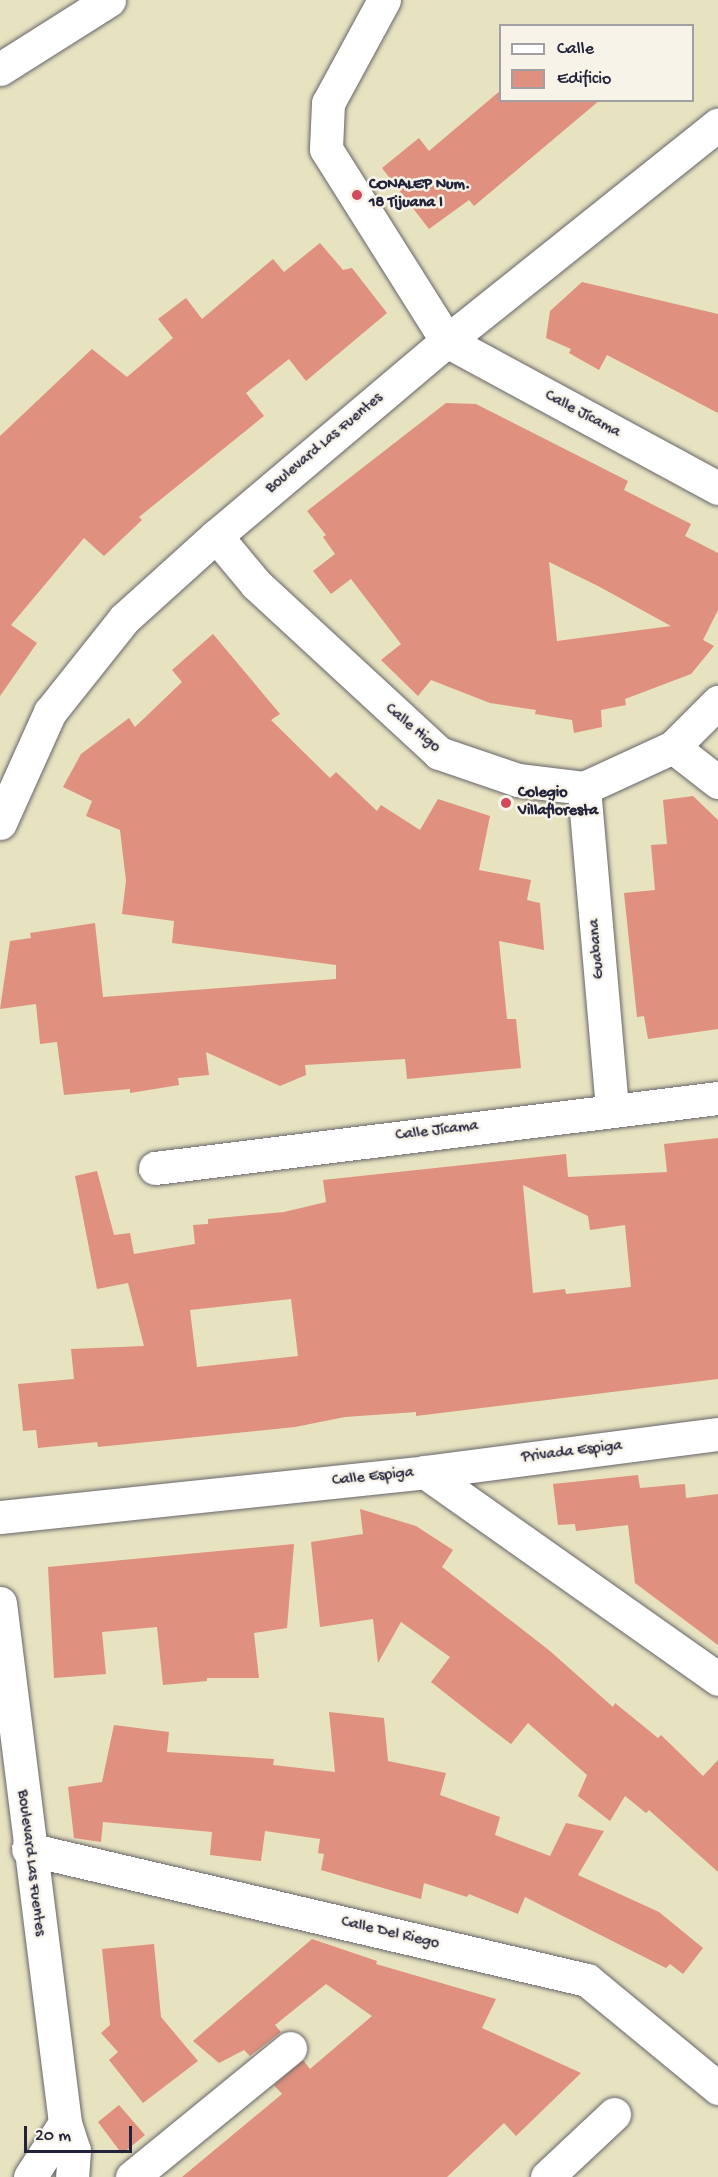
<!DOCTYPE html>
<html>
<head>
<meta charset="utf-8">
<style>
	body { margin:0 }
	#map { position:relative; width:718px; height:2177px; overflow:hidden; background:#e7e2c0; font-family:"Gochi Hand",sans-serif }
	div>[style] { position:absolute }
	.building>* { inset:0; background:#df907e }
	.roads { filter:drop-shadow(0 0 2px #67656a) drop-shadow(0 0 2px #67656a) }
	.minor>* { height:33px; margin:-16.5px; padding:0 16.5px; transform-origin:16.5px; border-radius:16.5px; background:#fff }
	.dots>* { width:16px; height:16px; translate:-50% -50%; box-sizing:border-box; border:3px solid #f7f3e8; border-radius:50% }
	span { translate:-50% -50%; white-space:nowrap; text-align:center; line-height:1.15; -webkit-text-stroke:5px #f7f3e8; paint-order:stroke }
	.poi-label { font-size:16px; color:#22223b; font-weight:700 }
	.left { translate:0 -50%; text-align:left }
	.street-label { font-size:16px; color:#22223b }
	.legend { position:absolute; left:499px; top:24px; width:195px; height:78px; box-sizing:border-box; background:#f7f3e8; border:2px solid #a29fa3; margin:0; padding:8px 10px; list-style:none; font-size:18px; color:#22223b }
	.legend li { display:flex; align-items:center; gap:12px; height:30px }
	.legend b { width:30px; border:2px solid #a29fa3 }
	.scale { position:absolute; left:24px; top:2126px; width:108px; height:27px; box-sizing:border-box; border:3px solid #22223b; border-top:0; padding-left:8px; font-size:18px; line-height:21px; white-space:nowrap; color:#22223b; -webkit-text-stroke:4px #f7f3e8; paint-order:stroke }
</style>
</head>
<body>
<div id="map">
	<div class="building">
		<div style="clip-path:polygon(501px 90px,501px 102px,600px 100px,474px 206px,469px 200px,429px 229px,382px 168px,419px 138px,429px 151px)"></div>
		<div style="clip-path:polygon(320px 243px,343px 270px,352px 268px,387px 313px,306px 381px,289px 359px,246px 393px,264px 416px,139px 517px,142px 520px,104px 556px,84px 538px,11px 625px,37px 643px,0 696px,0 436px,92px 349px,127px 377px,173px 338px,158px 319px,186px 298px,202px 319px,273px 259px,284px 272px)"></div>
		<div style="clip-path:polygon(582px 282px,718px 314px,718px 413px,607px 355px,599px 370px,569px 353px,571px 349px,546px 338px,550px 311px)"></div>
		<div style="clip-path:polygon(evenodd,446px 403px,476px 404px,628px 481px,624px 490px,691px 524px,685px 536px,718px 553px,718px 610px,703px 640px,714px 646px,691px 674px,625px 699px,626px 705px,601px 710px,602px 727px,574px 733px,572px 720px,535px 714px,536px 710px,490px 703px,431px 680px,418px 696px,381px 660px,401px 644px,351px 579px,331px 594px,313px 571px,335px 554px,323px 537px,326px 535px,307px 511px,446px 403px,549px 562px,598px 586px,671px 626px,557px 641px,549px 562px)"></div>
		<div style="clip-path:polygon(213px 634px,280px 714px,271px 720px,330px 778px,336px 772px,377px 811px,381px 805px,420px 830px,438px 799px,490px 816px,479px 870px,531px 880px,527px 900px,540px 903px,544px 950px,499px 941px,507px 1019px,516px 1019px,521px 1068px,407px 1079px,405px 1059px,305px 1065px,306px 1075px,280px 1086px,206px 1052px,209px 1075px,178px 1078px,179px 1085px,130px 1093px,130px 1089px,64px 1095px,57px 1042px,40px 1044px,36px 1004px,0 1009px,10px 941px,31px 938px,30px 933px,95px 923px,103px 997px,336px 979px,336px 965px,172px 943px,174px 921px,122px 914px,126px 881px,120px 830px,86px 816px,92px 801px,63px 787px,81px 754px,129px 718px,135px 727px,182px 682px,172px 670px)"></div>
		<div style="clip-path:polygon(693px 796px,718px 820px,718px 1029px,648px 1039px,644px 1016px,637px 1017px,624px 893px,655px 890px,651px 845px,667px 844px,663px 800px)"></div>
		<div style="clip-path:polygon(evenodd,718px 1138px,718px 1379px,416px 1416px,416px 1412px,345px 1417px,295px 1427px,98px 1447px,97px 1442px,38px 1448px,36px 1430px,23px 1431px,18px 1384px,74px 1379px,71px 1349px,144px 1346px,128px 1283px,97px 1289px,75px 1176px,97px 1171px,114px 1235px,130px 1233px,134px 1254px,195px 1244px,193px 1225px,208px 1224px,208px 1219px,284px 1212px,326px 1202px,323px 1180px,566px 1154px,568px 1177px,667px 1172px,664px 1144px,718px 1138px,523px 1185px,588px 1216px,590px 1230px,625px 1225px,631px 1287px,566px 1294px,565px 1289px,533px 1293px,523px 1185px,718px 1138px,291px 1299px,298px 1356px,197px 1367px,190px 1310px,291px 1299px)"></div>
		<div style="clip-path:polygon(638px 1475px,640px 1488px,685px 1484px,686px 1498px,718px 1494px,718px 1645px,635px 1583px,628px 1525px,576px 1531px,575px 1524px,558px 1525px,553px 1484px)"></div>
		<div style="clip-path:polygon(360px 1509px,416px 1526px,453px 1550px,442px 1567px,550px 1651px,613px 1707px,615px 1703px,658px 1738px,661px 1735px,703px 1776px,718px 1760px,718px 1872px,649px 1810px,646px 1813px,625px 1796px,610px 1821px,578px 1796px,587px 1775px,528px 1723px,511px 1744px,487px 1726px,431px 1682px,450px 1657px,401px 1622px,378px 1663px,373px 1619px,320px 1627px,311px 1542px,363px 1534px)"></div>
		<div style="clip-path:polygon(294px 1544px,287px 1628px,254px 1633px,259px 1678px,207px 1678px,207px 1681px,163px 1685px,157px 1627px,102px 1632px,106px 1674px,54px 1678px,48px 1567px)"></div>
		<div style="clip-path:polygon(329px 1712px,384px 1718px,388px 1761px,446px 1773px,440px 1795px,500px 1817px,495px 1835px,550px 1856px,566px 1823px,604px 1831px,578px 1875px,659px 1912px,703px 1948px,683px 1974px,670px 1964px,666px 1968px,525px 1897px,518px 1914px,469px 1894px,467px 1897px,424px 1883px,421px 1899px,321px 1870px,324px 1854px,318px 1853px,320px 1839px,265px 1831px,261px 1861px,210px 1855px,212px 1832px,103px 1822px,101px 1842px,74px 1838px,68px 1787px,102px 1782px,114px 1725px,169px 1732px,167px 1752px,274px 1759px,273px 1765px,335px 1772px)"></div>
		<div style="clip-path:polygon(312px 1939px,377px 1961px,376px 1964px,496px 1999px,482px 2028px,581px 2073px,516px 2136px,504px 2123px,447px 2177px,182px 2177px,282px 2094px,274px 2085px,303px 2060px,310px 2069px,372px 2016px,326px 1984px,275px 2025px,281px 2032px,250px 2056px,244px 2050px,219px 2063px,193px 2041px)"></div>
		<div style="clip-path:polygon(154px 1944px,161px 2017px,198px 2061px,143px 2103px,109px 2060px,118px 2052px,101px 2033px,110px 2025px,102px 1949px)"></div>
		<div style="clip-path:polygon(119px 2105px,145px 2135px,122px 2154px,98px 2122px)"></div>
	</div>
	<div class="roads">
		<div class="minor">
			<div style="left:384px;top:0;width:117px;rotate:118.5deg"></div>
			<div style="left:328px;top:103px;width:46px;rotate:92.5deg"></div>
			<div style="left:326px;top:149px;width:227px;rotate:57.8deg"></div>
			<div style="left:447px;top:341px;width:308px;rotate:28.5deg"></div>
			<div style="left:0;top:69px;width:129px;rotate:-32.3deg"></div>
			<div style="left:216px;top:536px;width:62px;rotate:50.2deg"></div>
			<div style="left:256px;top:584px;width:249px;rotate:42.7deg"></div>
			<div style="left:439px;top:753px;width:83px;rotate:18.9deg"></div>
			<div style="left:518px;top:780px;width:66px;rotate:6.9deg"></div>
			<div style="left:584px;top:788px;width:98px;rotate:-24.7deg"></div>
			<div style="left:673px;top:747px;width:64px;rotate:-45deg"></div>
			<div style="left:673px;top:747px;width:57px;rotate:37.9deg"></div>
			<div style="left:584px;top:788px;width:323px;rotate:85deg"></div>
			<div style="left:0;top:823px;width:122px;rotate:-65.8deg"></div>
			<div style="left:50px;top:712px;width:119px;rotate:-51.5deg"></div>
			<div style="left:124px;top:619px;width:124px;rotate:-42.1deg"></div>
			<div style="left:216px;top:536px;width:302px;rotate:-40.2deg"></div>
			<div style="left:447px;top:341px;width:347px;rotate:-38.6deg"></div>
			<div style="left:155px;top:1168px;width:567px;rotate:-7.09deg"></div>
			<div style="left:425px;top:1472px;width:359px;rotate:35.2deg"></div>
			<div style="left:0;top:1517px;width:427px;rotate:-6deg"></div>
			<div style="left:425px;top:1472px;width:295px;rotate:-7.4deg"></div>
			<div style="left:0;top:1603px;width:524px;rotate:82.87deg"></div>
			<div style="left:65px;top:2123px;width:28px;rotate:72deg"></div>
			<div style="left:74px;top:2150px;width:27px;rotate:94deg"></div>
			<div style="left:28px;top:1849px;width:574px;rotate:13.19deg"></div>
			<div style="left:587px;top:1980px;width:170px;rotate:39.5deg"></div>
			<div style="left:30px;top:2177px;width:64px;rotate:-57.1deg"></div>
			<div style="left:132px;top:2177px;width:204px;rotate:-39.2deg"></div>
			<div style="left:547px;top:2177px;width:92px;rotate:-43.2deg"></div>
		</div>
	</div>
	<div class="dots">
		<div style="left:357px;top:195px;background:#d1495b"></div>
		<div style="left:506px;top:803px;background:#d1495b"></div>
	</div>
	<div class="poi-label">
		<span class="left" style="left:369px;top:195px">CONALEP Num.<br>18 Tijuana I</span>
		<span class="left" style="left:518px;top:803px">Colegio<br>Villafloresta</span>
	</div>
	<div class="street-label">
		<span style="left:582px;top:415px;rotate:28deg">Calle Jícama</span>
		<span style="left:325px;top:444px;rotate:-40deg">Boulevard Las Fuentes</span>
		<span style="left:412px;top:729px;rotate:40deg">Calle Higo</span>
		<span style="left:598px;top:949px;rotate:-95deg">Guabana</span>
		<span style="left:437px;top:1132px;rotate:-7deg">Calle Jícama</span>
		<span style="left:572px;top:1453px;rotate:-7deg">Privada Espiga</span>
		<span style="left:373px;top:1478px;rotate:-6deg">Calle Espiga</span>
		<span style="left:30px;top:1863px;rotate:83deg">Boulevard Las Fuentes</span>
		<span style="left:390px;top:1934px;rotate:13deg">Calle Del Riego</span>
	</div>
	<ul class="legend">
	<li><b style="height:8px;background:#fff"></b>Calle</li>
	<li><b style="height:16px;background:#df907e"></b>Edificio</li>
	</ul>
	<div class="scale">20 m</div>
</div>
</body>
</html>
